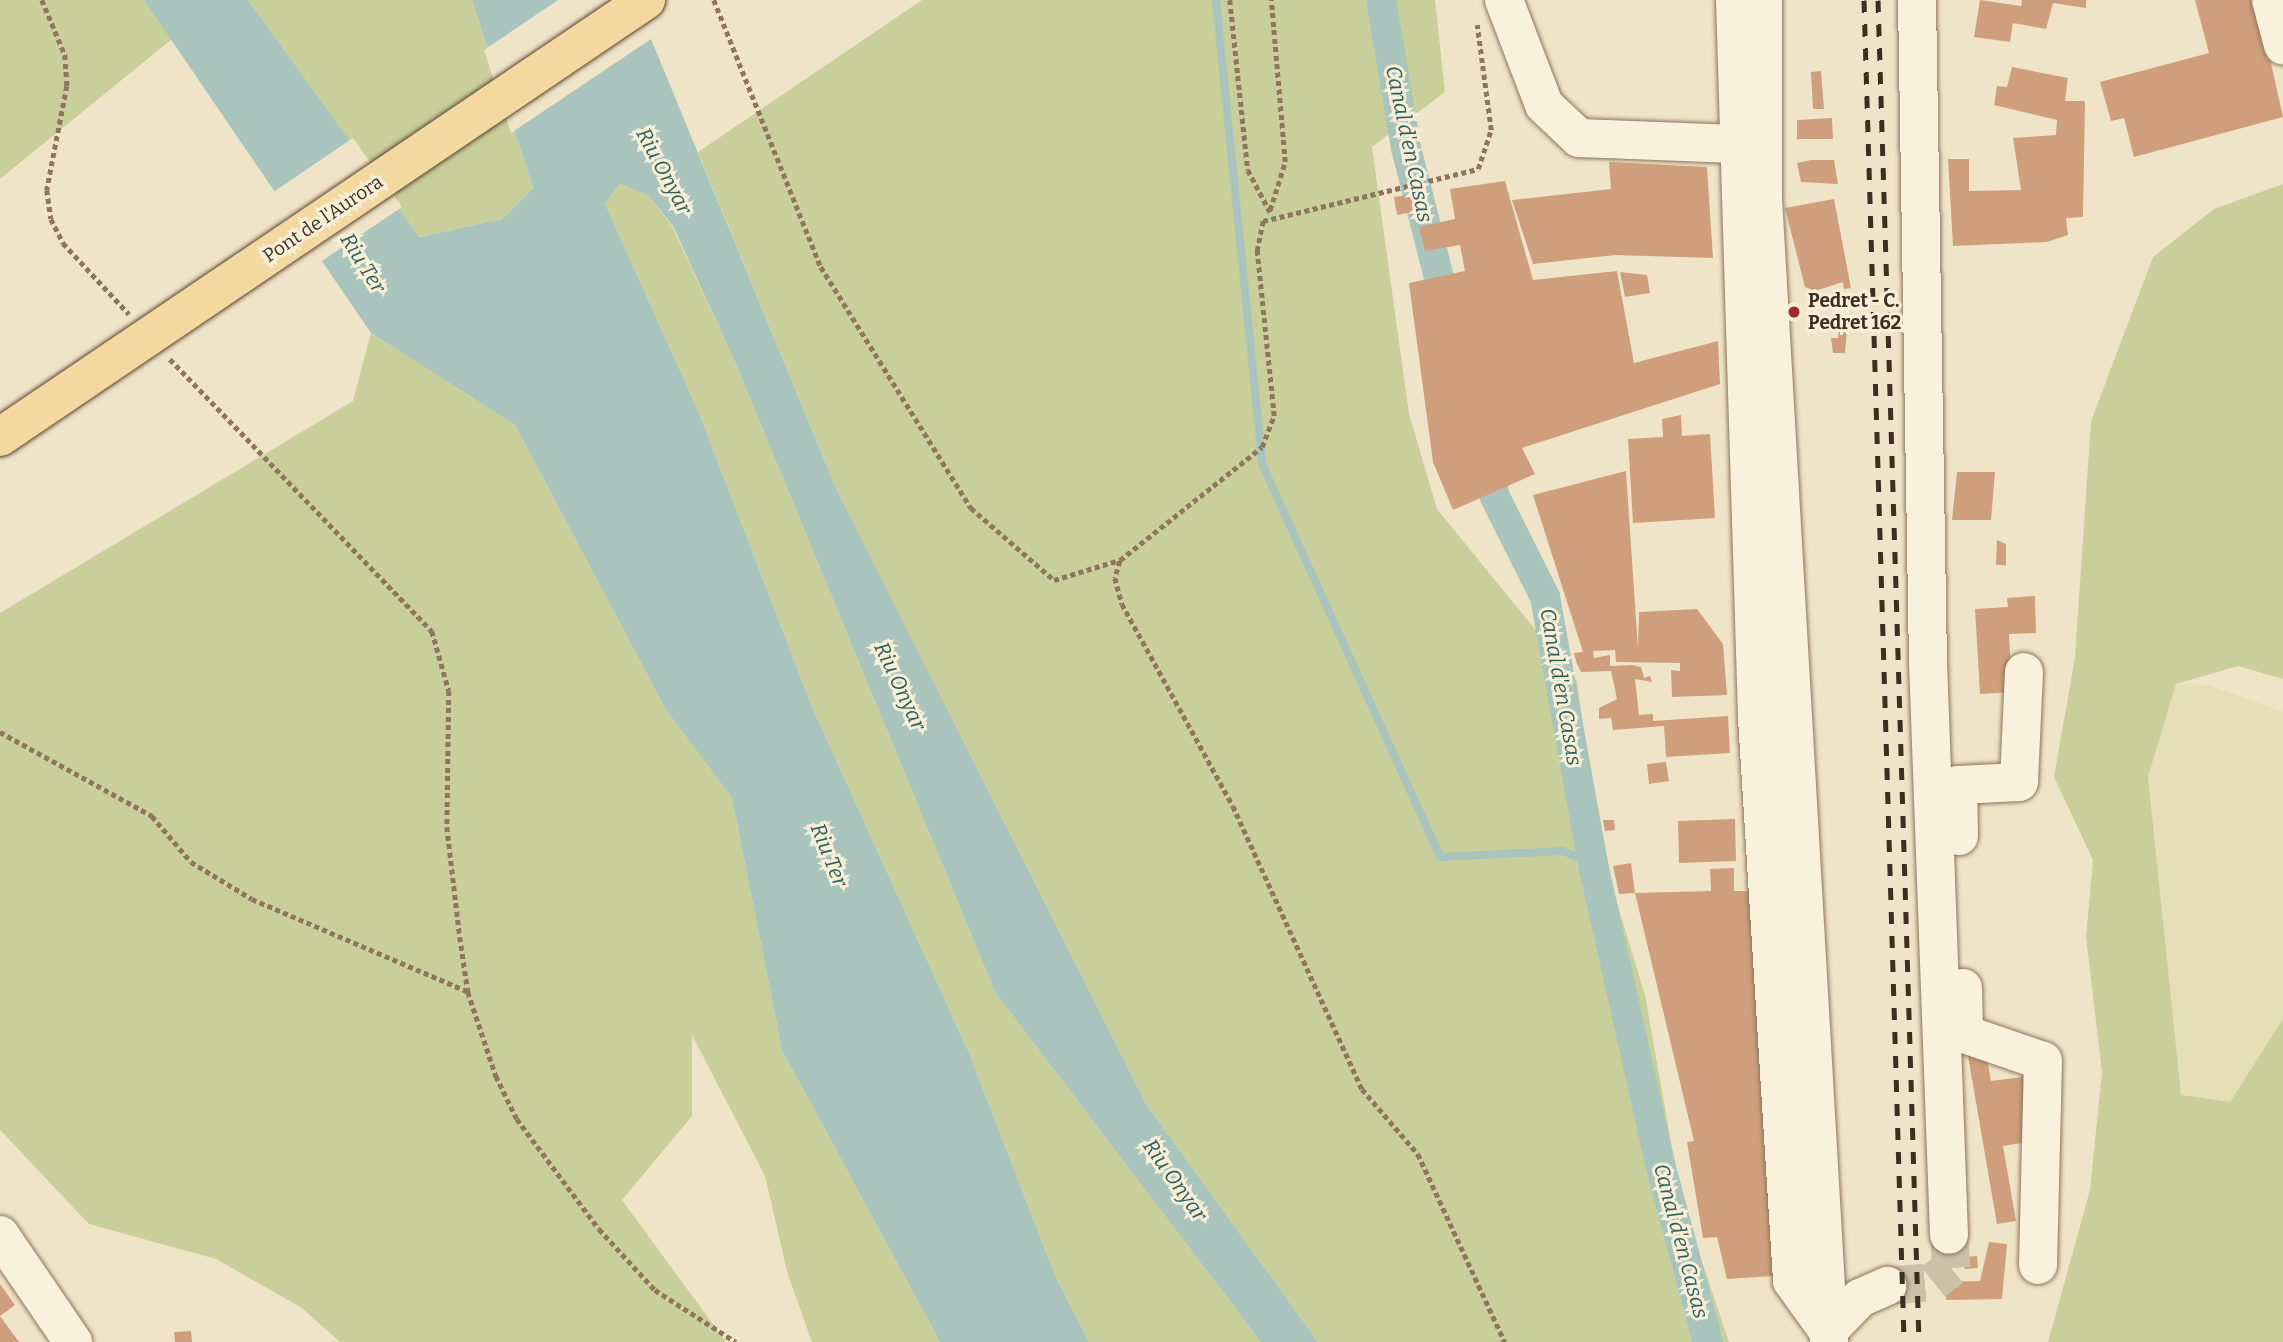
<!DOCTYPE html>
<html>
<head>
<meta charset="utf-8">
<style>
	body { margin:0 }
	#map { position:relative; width:2283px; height:1342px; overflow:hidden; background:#f0e4c8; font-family:Bitter,serif }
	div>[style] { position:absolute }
	.farmland>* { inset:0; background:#e6deb5 }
	.green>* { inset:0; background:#c9cf9b }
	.water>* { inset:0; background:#a9c4bc }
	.pier>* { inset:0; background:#f0e4c8 }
	.stream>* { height:8px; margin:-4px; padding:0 4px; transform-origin:4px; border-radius:4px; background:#a9c4bc }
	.canal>* { height:30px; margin:-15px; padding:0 15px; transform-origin:15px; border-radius:15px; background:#a9c4bc }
	.building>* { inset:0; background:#cf9f7d }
	.minor-tunnel>* { height:38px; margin-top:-19px; transform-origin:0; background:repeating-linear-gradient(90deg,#ccc0a6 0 38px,transparent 0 57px) }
	.path>* { height:4.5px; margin-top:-2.25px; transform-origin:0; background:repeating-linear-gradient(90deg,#8d765c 0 5px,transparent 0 8.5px) }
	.roads { filter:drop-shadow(0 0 2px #8d765c) drop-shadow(0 0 2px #8d765c) }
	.minor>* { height:38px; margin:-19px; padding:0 19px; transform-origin:19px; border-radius:19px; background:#faf1dc }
	.rail>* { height:5px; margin-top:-2.5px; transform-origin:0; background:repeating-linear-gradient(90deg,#3d2e20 0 12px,transparent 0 24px) }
	.bridges { filter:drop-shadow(0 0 2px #5b4430) drop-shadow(0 0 2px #5b4430) }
	.major-bridge>* { height:38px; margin:-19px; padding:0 19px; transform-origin:19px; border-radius:19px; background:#f3d9a0 }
	.dots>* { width:19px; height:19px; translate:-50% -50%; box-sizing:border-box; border:4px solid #f7eed8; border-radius:50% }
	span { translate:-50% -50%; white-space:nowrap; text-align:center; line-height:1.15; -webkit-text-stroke:6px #f7eed8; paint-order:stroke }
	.street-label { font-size:19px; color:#3d2e20 }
	.poi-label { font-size:19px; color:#3d2e20; font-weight:700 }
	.left { translate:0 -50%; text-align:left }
	.water-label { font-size:21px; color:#2f5d5a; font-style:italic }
</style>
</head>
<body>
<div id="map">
	<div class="farmland">
		<div style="clip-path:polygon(2176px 684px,2209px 685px,2283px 712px,2283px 1019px,2230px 1102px,2180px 1095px,2148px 777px)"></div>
	</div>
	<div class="green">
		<div style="clip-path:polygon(0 0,144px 0,172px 39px,0 179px)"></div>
		<div style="clip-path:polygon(248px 0,472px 0,533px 188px,502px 219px,418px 237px)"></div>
		<div style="clip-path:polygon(922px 0,1435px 0,1445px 92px,1372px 147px,1409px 414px,1437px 509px,1577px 681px,1599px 844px,1645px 995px,1681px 1199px,1729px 1342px,1318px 1342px,1146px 1104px,835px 486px,698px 152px)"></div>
		<div style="clip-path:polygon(620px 184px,649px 196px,672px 226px,738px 369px,995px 992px,1261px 1342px,1089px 1342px,1056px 1278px,969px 1053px,812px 707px,699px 413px,605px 204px)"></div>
		<div style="clip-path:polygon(2283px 184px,2283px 679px,2238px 666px,2176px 684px,2148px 777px,2181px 1095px,2230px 1102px,2283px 1019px,2283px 1342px,2048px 1342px,2090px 1190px,2102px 1072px,2086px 937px,2093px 860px,2054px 777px,2075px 657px,2091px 421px,2153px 257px,2214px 209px)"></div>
		<div style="clip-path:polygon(371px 333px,515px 425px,666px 710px,732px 798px,782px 1050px,940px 1342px,812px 1342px,788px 1275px,765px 1176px,692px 1035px,692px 1116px,622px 1200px,726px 1342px,340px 1342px,302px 1308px,216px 1259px,89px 1224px,0 1130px,0 613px,353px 401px)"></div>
	</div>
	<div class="water">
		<div style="clip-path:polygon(144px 0,248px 0,419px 237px,502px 219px,533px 188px,472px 0,635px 0,835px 486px,1146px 1104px,1318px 1342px,1261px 1342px,995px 992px,738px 369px,673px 226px,649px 196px,620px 184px,605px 204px,699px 413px,812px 707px,969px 1053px,1056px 1278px,1089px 1342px,940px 1342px,782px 1050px,732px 798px,666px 710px,515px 425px,371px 333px)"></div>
	</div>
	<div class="pier">
		<div style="clip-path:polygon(558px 0,639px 0,654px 37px,511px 133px,484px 50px)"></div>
		<div style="clip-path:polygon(353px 138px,402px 207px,319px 263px,272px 193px)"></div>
	</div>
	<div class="stream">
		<div style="left:1216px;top:0;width:466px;rotate:84.3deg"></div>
		<div style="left:1262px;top:464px;width:431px;rotate:65.6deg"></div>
		<div style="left:1440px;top:857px;width:123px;rotate:-2.8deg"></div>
		<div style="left:1563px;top:851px;width:33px;rotate:23deg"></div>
	</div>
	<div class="canal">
		<div style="left:1381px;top:0;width:150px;rotate:80.4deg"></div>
		<div style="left:1406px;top:148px;width:174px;rotate:75.7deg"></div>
		<div style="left:1483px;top:453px;width:46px;rotate:74.7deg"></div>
		<div style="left:1495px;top:497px;width:112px;rotate:63.4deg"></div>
		<div style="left:1545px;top:597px;width:271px;rotate:79.8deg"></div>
		<div style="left:1593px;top:864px;width:312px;rotate:77.4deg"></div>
		<div style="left:1661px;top:1168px;width:180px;rotate:74.9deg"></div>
	</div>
	<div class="building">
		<div style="clip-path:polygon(1980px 0,2021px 6px,2022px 0,2086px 0,2086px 8px,2053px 3px,2046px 29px,2013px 23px,2010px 42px,1974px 37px)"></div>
		<div style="clip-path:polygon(2195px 0,2257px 0,2283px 117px,2134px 157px,2124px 118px,2111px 121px,2100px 82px,2209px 53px)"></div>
		<div style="clip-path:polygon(2012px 67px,2068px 78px,2065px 101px,2085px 101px,2083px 217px,2066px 218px,2068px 235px,2047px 242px,1953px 246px,1948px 159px,1969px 159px,1969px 191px,2021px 190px,2013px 138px,2056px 135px,2057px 120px,1994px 105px,1997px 86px,2007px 87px)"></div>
		<div style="clip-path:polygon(1821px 71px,1824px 109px,1813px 109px,1811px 72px)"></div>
		<div style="clip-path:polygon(1832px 118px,1833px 139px,1797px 139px,1797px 120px)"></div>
		<div style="clip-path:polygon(1811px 160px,1834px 160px,1838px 184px,1801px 182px,1797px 163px)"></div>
		<div style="clip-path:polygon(1609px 162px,1707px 167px,1713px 258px,1615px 255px,1533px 264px,1512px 200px,1611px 189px)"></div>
		<div style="clip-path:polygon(1505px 181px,1533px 280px,1617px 271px,1634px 363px,1718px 341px,1720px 384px,1522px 448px,1535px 474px,1453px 510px,1433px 462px,1409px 283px,1465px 271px,1460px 245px,1425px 251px,1419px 227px,1455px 219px,1450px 189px)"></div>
		<div style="clip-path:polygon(1416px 194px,1418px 211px,1397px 215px,1394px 197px)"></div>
		<div style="clip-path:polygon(1834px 199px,1851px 288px,1844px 289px,1843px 282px,1815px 291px,1805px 287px,1785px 208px)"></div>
		<div style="clip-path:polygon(1620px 272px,1647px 275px,1650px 293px,1625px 297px)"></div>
		<div style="clip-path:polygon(1839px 330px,1847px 331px,1845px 353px,1833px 353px,1831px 338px,1838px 338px)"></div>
		<div style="clip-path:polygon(1681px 415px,1682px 436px,1710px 434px,1715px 518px,1633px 523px,1628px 439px,1663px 437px,1662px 419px)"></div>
		<div style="clip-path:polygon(1626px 471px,1638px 649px,1639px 612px,1697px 609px,1723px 644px,1727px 695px,1672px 697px,1671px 670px,1680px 671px,1680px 663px,1616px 662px,1615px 650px,1593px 651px,1594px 658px,1610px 655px,1610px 666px,1632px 665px,1641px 667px,1644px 678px,1650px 676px,1652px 682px,1635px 679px,1639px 715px,1653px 714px,1653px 721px,1728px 716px,1730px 753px,1666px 757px,1664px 726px,1613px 730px,1611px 718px,1599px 719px,1599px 708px,1617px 699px,1611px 671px,1581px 672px,1577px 664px,1574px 653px,1583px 652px,1533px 495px)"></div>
		<div style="clip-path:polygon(1957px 472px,1995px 472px,1991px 520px,1952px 520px)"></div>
		<div style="clip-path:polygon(1997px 540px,2006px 544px,2006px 565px,1996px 565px)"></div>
		<div style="clip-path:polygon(2035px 596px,2036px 633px,2009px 634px,2012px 692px,1980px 694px,1975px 609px,2008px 607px,2007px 598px)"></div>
		<div style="clip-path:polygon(1666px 762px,1669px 781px,1649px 784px,1647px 764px)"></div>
		<div style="clip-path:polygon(1735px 819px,1736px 861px,1679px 863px,1678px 821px)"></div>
		<div style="clip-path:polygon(1603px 820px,1614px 820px,1615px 830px,1605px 831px)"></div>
		<div style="clip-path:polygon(1631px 863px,1635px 893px,1619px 894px,1613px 866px)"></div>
		<div style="clip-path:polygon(1734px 868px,1734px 891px,1751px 891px,1773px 1276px,1727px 1279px,1717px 1237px,1703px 1238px,1687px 1142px,1694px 1141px,1635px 893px,1711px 891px,1710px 869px)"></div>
		<div style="clip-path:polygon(1986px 1053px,1991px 1081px,2023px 1077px,2033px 1141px,2003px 1146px,2016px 1221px,1997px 1224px,1968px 1056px)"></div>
		<div style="clip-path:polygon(1989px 1242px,2007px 1244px,2002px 1299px,1946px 1300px,1946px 1282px,1980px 1281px)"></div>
		<div style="clip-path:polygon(1977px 1256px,1978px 1268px,1965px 1269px,1964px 1257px)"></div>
		<div style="clip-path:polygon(0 1284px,15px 1305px,0 1316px)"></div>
		<div style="clip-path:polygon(0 1316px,19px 1342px,0 1342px)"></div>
		<div style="clip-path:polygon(191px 1331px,192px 1342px,175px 1342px,174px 1332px)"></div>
	</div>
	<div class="minor-tunnel">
		<div style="left:1887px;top:1286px;width:46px;rotate:-5deg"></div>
		<div style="left:1933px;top:1282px;width:23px;rotate:-38deg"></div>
		<div style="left:1951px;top:1268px;width:33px;rotate:-93deg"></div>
	</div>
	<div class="path">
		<div style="left:42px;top:0;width:60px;rotate:67.3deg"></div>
		<div style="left:65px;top:55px;width:31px;rotate:86deg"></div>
		<div style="left:67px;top:86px;width:106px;rotate:100.9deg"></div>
		<div style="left:47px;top:190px;width:29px;rotate:82deg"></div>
		<div style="left:51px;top:219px;width:27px;rotate:63deg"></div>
		<div style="left:63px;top:243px;width:97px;rotate:47.1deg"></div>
		<div style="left:714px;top:0;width:288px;rotate:68.2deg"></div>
		<div style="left:821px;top:267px;width:284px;rotate:58.1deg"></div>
		<div style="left:971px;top:508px;width:110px;rotate:40.9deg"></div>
		<div style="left:1054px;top:580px;width:69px;rotate:-16.9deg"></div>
		<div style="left:1120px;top:560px;width:181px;rotate:-38.5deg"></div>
		<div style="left:1262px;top:447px;width:33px;rotate:-69deg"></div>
		<div style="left:1274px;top:416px;width:166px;rotate:-95.9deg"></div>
		<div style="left:1257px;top:251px;width:31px;rotate:-79deg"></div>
		<div style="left:1263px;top:221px;width:221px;rotate:-13.6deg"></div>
		<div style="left:1478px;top:169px;width:41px;rotate:-71.6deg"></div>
		<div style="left:1491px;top:130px;width:106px;rotate:-97.6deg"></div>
		<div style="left:1230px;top:0;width:171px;rotate:84deg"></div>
		<div style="left:1248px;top:170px;width:50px;rotate:62.4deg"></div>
		<div style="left:1270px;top:210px;width:50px;rotate:-72.6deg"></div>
		<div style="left:1285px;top:162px;width:163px;rotate:-94.9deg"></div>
		<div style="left:170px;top:359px;width:378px;rotate:46.1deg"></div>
		<div style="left:432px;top:631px;width:62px;rotate:74.2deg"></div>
		<div style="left:449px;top:691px;width:136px;rotate:90.8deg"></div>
		<div style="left:447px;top:827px;width:111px;rotate:83.3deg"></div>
		<div style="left:460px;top:937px;width:56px;rotate:81.7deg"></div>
		<div style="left:468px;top:992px;width:89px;rotate:71.6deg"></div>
		<div style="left:496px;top:1076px;width:48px;rotate:64deg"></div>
		<div style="left:517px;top:1119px;width:137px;rotate:53.3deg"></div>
		<div style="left:599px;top:1229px;width:83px;rotate:47.4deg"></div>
		<div style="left:655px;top:1290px;width:96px;rotate:32.7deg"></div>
		<div style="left:1120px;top:561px;width:18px;rotate:106deg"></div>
		<div style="left:1115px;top:578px;width:27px;rotate:75deg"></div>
		<div style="left:1122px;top:604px;width:230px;rotate:61.2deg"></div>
		<div style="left:1233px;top:806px;width:311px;rotate:65.5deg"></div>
		<div style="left:1362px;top:1089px;width:86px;rotate:49.3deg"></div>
		<div style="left:1418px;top:1154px;width:207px;rotate:65.2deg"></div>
		<div style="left:0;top:732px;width:174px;rotate:28.9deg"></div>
		<div style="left:152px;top:816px;width:60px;rotate:49.7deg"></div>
		<div style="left:191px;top:862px;width:71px;rotate:31.2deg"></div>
		<div style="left:252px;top:899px;width:234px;rotate:23.2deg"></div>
	</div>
	<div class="roads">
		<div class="minor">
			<div style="left:1504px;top:0;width:112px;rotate:69.1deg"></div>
			<div style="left:1544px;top:105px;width:48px;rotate:43.3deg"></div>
			<div style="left:1579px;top:138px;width:183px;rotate:2.2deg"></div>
			<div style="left:1735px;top:0;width:718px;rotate:88.24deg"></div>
			<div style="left:1757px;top:718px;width:564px;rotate:86.44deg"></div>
			<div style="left:1792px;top:1281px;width:62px;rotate:54.2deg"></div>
			<div style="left:1763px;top:0;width:198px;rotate:90deg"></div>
			<div style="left:1763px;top:198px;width:1144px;rotate:86.69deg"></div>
			<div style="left:1917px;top:0;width:662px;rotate:89.05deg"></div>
			<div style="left:1928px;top:662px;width:573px;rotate:87.9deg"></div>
			<div style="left:2271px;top:0;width:47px;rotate:75.1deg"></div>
			<div style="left:1959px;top:836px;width:51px;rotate:-91.1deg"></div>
			<div style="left:1958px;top:785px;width:61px;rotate:-2.8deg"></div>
			<div style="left:2019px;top:782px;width:110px;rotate:-87.4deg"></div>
			<div style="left:1963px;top:988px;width:46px;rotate:88.8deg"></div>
			<div style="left:1964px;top:1034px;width:83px;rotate:18.9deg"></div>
			<div style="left:2043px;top:1061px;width:204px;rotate:91.4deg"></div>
			<div style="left:0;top:1235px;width:130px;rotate:55.7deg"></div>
			<div style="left:1828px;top:1331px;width:46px;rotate:-45.9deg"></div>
			<div style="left:1860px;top:1298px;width:30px;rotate:-24deg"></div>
		</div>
	</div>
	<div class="rail">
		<div style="left:1864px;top:0;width:1343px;rotate:88.29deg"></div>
		<div style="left:1878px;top:0;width:1343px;rotate:88.25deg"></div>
	</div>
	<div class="bridges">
		<div class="major-bridge">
			<div style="left:0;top:437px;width:780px;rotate:-34.08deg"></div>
		</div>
	</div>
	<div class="dots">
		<div style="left:1794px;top:312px;background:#9e2a2b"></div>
	</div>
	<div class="street-label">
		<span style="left:323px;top:219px;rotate:-34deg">Pont de l'Aurora</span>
	</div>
	<div class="poi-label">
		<span class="left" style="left:1808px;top:312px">Pedret - C.<br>Pedret 162</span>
	</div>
	<div class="water-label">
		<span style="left:1409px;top:144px;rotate:78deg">Canal d'en Casas</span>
		<span style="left:664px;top:171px;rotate:62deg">Riu Onyar</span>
		<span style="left:363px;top:263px;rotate:58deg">Riu Ter</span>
		<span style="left:900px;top:686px;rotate:65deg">Riu Onyar</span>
		<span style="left:1561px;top:687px;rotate:80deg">Canal d'en Casas</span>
		<span style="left:829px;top:855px;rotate:68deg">Riu Ter</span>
		<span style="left:1175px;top:1180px;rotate:55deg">Riu Onyar</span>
		<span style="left:1681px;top:1241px;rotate:75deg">Canal d'en Casas</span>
	</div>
</div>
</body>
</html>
